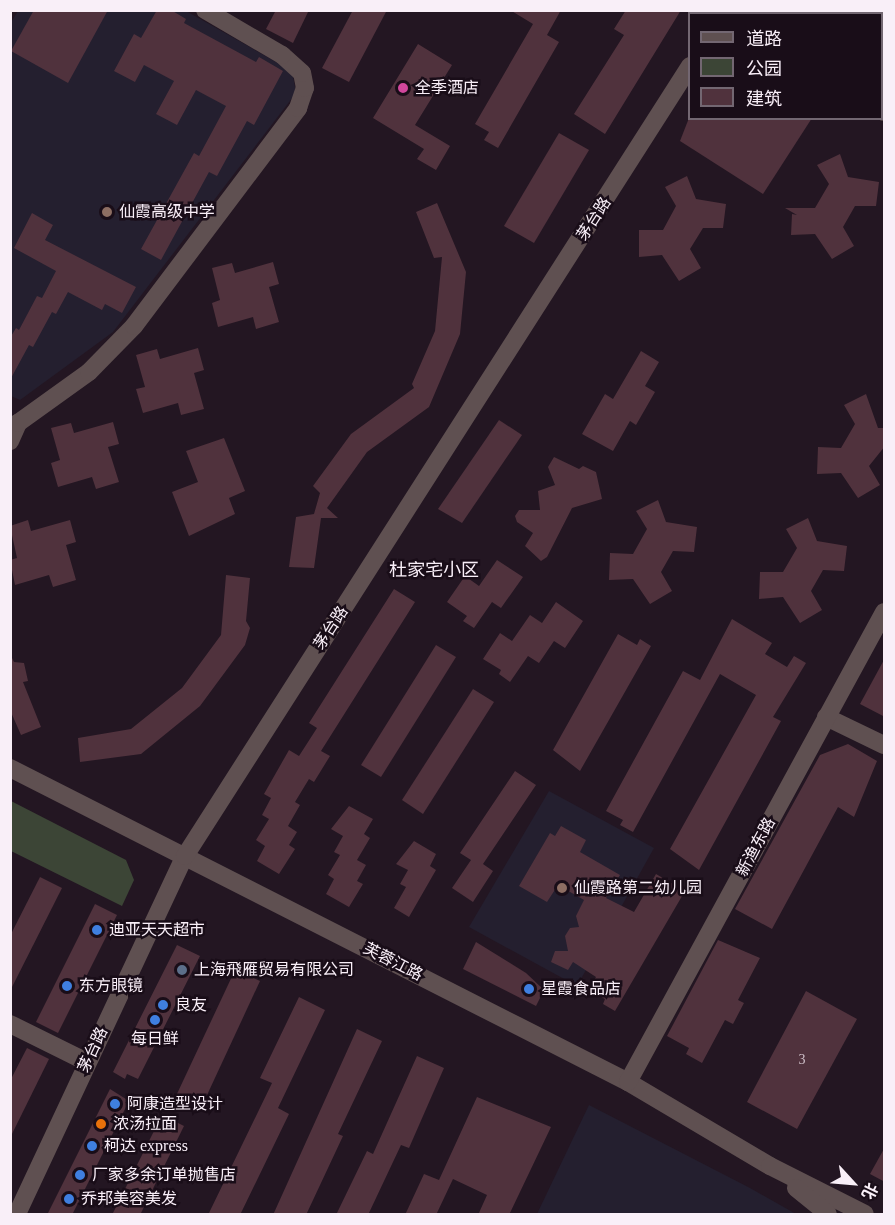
<!DOCTYPE html>
<html>
<head>
<meta charset="utf-8">
<style>
	body { margin:0 }
	#map { position:relative; width:895px; height:1225px; overflow:hidden; background:#231622; font-family:"Times New Roman","Noto Sans SC",serif }
	div>[style] { position:absolute }
	.education>* { inset:0; background:#241f2f }
	.green>* { inset:0; background:#3c4536 }
	.building>* { inset:0; background:#50323d }
	.minor>* { height:18px; margin:-9px; padding:0 9px; transform-origin:9px; border-radius:9px; background:#5f5051 }
	.tertiary>* { height:18px; margin:-9px; padding:0 9px; transform-origin:9px; border-radius:9px; background:#5f5051 }
	.dots>* { width:16px; height:16px; translate:-50% -50%; box-sizing:border-box; border:3px solid #190d18; border-radius:50% }
	span { translate:-50% -50%; white-space:nowrap; text-align:center; line-height:1.15; -webkit-text-stroke:5px #190d18; paint-order:stroke }
	.number-label { font-size:14px; color:#cfc0c9 }
	.number-label span { -webkit-text-stroke-width:0 }
	.poi-label { font-size:16px; color:#f9eff8 }
	.left { translate:0 -50%; text-align:left }
	.street-label { font-size:16px; color:#f9eff8 }
	.neighbourhood-label { font-size:18px; color:#f9eff8 }
	.frame { position:absolute; inset:0; border:12px solid #f9eff8; pointer-events:none }
	.legend { position:absolute; left:688px; top:12px; width:195px; height:108px; box-sizing:border-box; background:#190d18; border:2px solid #736772; margin:0; padding:8px 10px; list-style:none; font-size:18px; color:#f9eff8 }
	.legend li { display:flex; align-items:center; gap:12px; height:30px }
	.legend b { width:30px; border:2px solid #736772 }
	.north { position:absolute; left:823px; top:1153px; width:60px; height:60px; -webkit-text-stroke:4px #190d18; paint-order:stroke; rotate:116deg; font-size:16px; font-weight:700; line-height:24px; text-align:center; color:#f9eff8 }
	.north::after { content:''; display:block; margin:auto; width:21px; height:27px; background:#f9eff8; clip-path:polygon(50% 0,100% 100%,50% 72%,0 100%) }
</style>
</head>
<body>
<div id="map">
	<div class="education">
		<div style="clip-path:polygon(18px 11px,186px 11px,292px 71px,296px 93px,113px 332px,20px 400px,11px 396px,10px 24px)"></div>
		<div style="clip-path:polygon(549px 791px,654px 848px,577px 986px,469px 927px)"></div>
		<div style="clip-path:polygon(589px 1105px,750px 1188px,796px 1214px,537px 1214px)"></div>
	</div>
	<div class="green">
		<div style="clip-path:polygon(11px 801px,126px 860px,134px 880px,122px 906px,11px 851px)"></div>
	</div>
	<div class="building">
		<div style="clip-path:polygon(34px 10px,108px 10px,68px 83px,11px 51px)"></div>
		<div style="clip-path:polygon(157px 10px,171px 10px,186px 19px,184px 23px,256px 62px,259px 57px,283px 71px,254px 125px,247px 121px,217px 176px,209px 172px,161px 260px,141px 249px,194px 153px,199px 156px,226px 106px,196px 90px,177px 125px,156px 114px,174px 81px,144px 65px,135px 82px,114px 71px,134px 34px,141px 38px)"></div>
		<div style="clip-path:polygon(276px 10px,309px 10px,293px 43px,266px 29px)"></div>
		<div style="clip-path:polygon(353px 10px,387px 10px,349px 82px,322px 68px)"></div>
		<div style="clip-path:polygon(510px 10px,561px 10px,547px 35px,559px 42px,498px 148px,484px 140px,489px 132px,475px 124px,533px 24px)"></div>
		<div style="clip-path:polygon(626px 10px,681px 10px,605px 134px,574px 114px,624px 35px,614px 29px)"></div>
		<div style="clip-path:polygon(418px 44px,452px 65px,415px 125px,450px 146px,436px 170px,417px 159px,424px 149px,373px 118px)"></div>
		<div style="clip-path:polygon(689px 118px,812px 118px,763px 194px,680px 141px)"></div>
		<div style="clip-path:polygon(559px 133px,589px 150px,534px 243px,504px 226px)"></div>
		<div style="clip-path:polygon(840px 154px,848px 177px,879px 182px,876px 206px,855px 206px,843px 227px,854px 246px,832px 259px,815px 234px,791px 235px,792px 214px,797px 215px,785px 208px,815px 208px,829px 184px,817px 165px)"></div>
		<div style="clip-path:polygon(687px 176px,696px 199px,726px 204px,723px 228px,703px 228px,690px 249px,701px 268px,679px 281px,662px 255px,639px 257px,639px 230px,663px 230px,676px 206px,665px 187px)"></div>
		<div style="clip-path:polygon(437px 203px,466px 272px,460px 334px,429px 407px,367px 452px,327px 508px,338px 518px,321px 518px,314px 568px,289px 567px,296px 517px,314px 514px,320px 493px,313px 486px,351px 434px,414px 388px,412px 384px,435px 331px,442px 257px,434px 258px,416px 212px)"></div>
		<div style="clip-path:polygon(32px 213px,53px 225px,45px 240px,136px 287px,122px 313px,105px 304px,102px 310px,68px 292px,56px 314px,52px 312px,33px 347px,29px 345px,10px 380px,10px 338px,16px 328px,19px 330px,37px 296px,42px 298px,56px 271px,14px 248px)"></div>
		<div style="clip-path:polygon(273px 262px,279px 284px,269px 287px,279px 322px,256px 329px,253px 317px,218px 327px,212px 303px,220px 300px,212px 268px,232px 263px,235px 273px)"></div>
		<div style="clip-path:polygon(198px 348px,204px 370px,194px 373px,204px 409px,181px 415px,178px 403px,143px 413px,136px 389px,145px 387px,136px 355px,157px 349px,160px 359px)"></div>
		<div style="clip-path:polygon(641px 351px,659px 362px,645px 386px,655px 392px,636px 425px,630px 421px,613px 451px,582px 434px,605px 394px,613px 399px)"></div>
		<div style="clip-path:polygon(866px 394px,878px 428px,885px 428px,885px 446px,869px 466px,880px 485px,858px 498px,841px 473px,817px 474px,818px 447px,841px 448px,855px 424px,844px 405px)"></div>
		<div style="clip-path:polygon(499px 420px,522px 435px,462px 523px,438px 509px)"></div>
		<div style="clip-path:polygon(113px 422px,119px 444px,108px 447px,119px 482px,96px 489px,92px 477px,58px 487px,51px 463px,60px 460px,51px 428px,71px 423px,74px 433px)"></div>
		<div style="clip-path:polygon(224px 438px,245px 491px,229px 498px,235px 514px,189px 536px,172px 492px,198px 482px,186px 451px)"></div>
		<div style="clip-path:polygon(554px 457px,579px 469px,583px 466px,596px 472px,602px 499px,572px 508px,547px 557px,541px 561px,525px 546px,533px 533px,517px 522px,515px 516px,519px 510px,540px 510px,538px 491px,555px 485px,548px 467px)"></div>
		<div style="clip-path:polygon(658px 500px,666px 522px,697px 527px,694px 552px,673px 551px,661px 572px,672px 591px,650px 604px,633px 579px,609px 580px,610px 553px,633px 554px,647px 529px,636px 511px)"></div>
		<div style="clip-path:polygon(808px 518px,817px 541px,847px 546px,844px 571px,823px 570px,811px 591px,822px 610px,800px 623px,783px 597px,759px 599px,760px 572px,783px 572px,797px 548px,786px 529px)"></div>
		<div style="clip-path:polygon(28px 520px,31px 531px,70px 520px,76px 542px,66px 545px,76px 580px,53px 587px,49px 575px,15px 585px,10px 560px,17px 558px,10px 526px)"></div>
		<div style="clip-path:polygon(497px 560px,523px 577px,501px 608px,492px 602px,474px 628px,463px 621px,467px 616px,447px 602px,465px 576px,479px 586px)"></div>
		<div style="clip-path:polygon(226px 575px,250px 578px,246px 621px,250px 628px,245px 645px,200px 706px,141px 754px,80px 762px,78px 738px,131px 729px,182px 688px,221px 635px)"></div>
		<div style="clip-path:polygon(394px 589px,415px 602px,321px 751px,330px 756px,314px 782px,309px 779px,295px 802px,300px 805px,288px 826px,297px 832px,289px 845px,295px 849px,279px 874px,257px 861px,265px 846px,256px 840px,269px 819px,262px 815px,271px 798px,264px 794px,289px 750px,299px 756px,317px 728px,309px 723px)"></div>
		<div style="clip-path:polygon(556px 602px,583px 621px,565px 648px,554px 641px,539px 663px,528px 656px,510px 682px,499px 674px,501px 670px,483px 659px,500px 633px,512px 641px,530px 615px,542px 623px)"></div>
		<div style="clip-path:polygon(732px 619px,772px 643px,765px 654px,787px 667px,794px 656px,806px 663px,773px 717px,781px 721px,699px 870px,670px 849px,756px 695px,720px 674px,633px 832px,620px 825px,623px 820px,606px 811px,683px 671px,700px 680px)"></div>
		<div style="clip-path:polygon(618px 634px,637px 645px,640px 639px,651px 646px,580px 771px,553px 750px)"></div>
		<div style="clip-path:polygon(436px 645px,456px 657px,381px 777px,361px 765px)"></div>
		<div style="clip-path:polygon(10px 654px,14px 662px,24px 663px,28px 681px,23px 682px,41px 727px,21px 735px,10px 710px)"></div>
		<div style="clip-path:polygon(885px 658px,885px 717px,860px 704px)"></div>
		<div style="clip-path:polygon(473px 689px,494px 702px,423px 814px,402px 800px)"></div>
		<div style="clip-path:polygon(848px 744px,877px 761px,854px 817px,838px 807px,772px 929px,735px 909px,820px 755px)"></div>
		<div style="clip-path:polygon(515px 771px,536px 785px,483px 864px,493px 871px,473px 902px,452px 888px,471px 860px,460px 853px)"></div>
		<div style="clip-path:polygon(349px 806px,373px 819px,364px 834px,370px 838px,357px 860px,366px 865px,357px 881px,363px 884px,349px 907px,326px 894px,334px 879px,328px 875px,340px 855px,334px 852px,343px 836px,331px 829px)"></div>
		<div style="clip-path:polygon(561px 826px,586px 840px,580px 852px,620px 875px,606px 898px,634px 912px,656px 874px,685px 891px,615px 1011px,603px 1004px,605px 999px,588px 990px,596px 977px,573px 962px,568px 970px,551px 962px,555px 951px,568px 951px,565px 936px,570px 928px,579px 927px,576px 916px,584px 900px,558px 885px,547px 902px,519px 886px,550px 833px,555px 836px)"></div>
		<div style="clip-path:polygon(414px 841px,436px 854px,430px 866px,436px 870px,409px 917px,394px 908px,406px 887px,400px 884px,408px 870px,396px 864px)"></div>
		<div style="clip-path:polygon(40px 877px,62px 888px,10px 991px,10px 936px)"></div>
		<div style="clip-path:polygon(95px 904px,117px 915px,58px 1033px,36px 1022px)"></div>
		<div style="clip-path:polygon(718px 940px,760px 958px,738px 1000px,744px 1003px,733px 1024px,725px 1020px,702px 1063px,686px 1054px,689px 1048px,667px 1036px)"></div>
		<div style="clip-path:polygon(476px 942px,526px 973px,544px 990px,536px 1006px,463px 969px)"></div>
		<div style="clip-path:polygon(177px 945px,200px 956px,138px 1079px,127px 1074px,125px 1079px,113px 1072px)"></div>
		<div style="clip-path:polygon(235px 970px,260px 981px,201px 1108px,176px 1096px)"></div>
		<div style="clip-path:polygon(806px 991px,857px 1019px,797px 1129px,747px 1102px)"></div>
		<div style="clip-path:polygon(299px 997px,325px 1010px,278px 1108px,289px 1114px,240px 1215px,208px 1215px,272px 1083px,260px 1078px)"></div>
		<div style="clip-path:polygon(357px 1029px,382px 1041px,338px 1134px,343px 1136px,306px 1215px,273px 1215px)"></div>
		<div style="clip-path:polygon(27px 1048px,49px 1059px,10px 1138px,10px 1081px)"></div>
		<div style="clip-path:polygon(417px 1056px,444px 1068px,409px 1148px,401px 1145px,368px 1215px,336px 1215px,367px 1151px,373px 1154px)"></div>
		<div style="clip-path:polygon(110px 1089px,129px 1101px,72px 1215px,47px 1215px)"></div>
		<div style="clip-path:polygon(477px 1097px,551px 1127px,509px 1215px,478px 1215px,487px 1195px,453px 1179px,436px 1215px,405px 1215px,424px 1174px,439px 1180px)"></div>
		<div style="clip-path:polygon(162px 1115px,184px 1126px,140px 1215px,112px 1215px)"></div>
		<div style="clip-path:polygon(885px 1147px,885px 1182px,870px 1174px)"></div>
	</div>
	<div class="minor">
		<div style="left:10px;top:441px;width:20px;rotate:-66deg"></div>
		<div style="left:18px;top:423px;width:87px;rotate:-35.7deg"></div>
		<div style="left:89px;top:372px;width:64px;rotate:-45.6deg"></div>
		<div style="left:134px;top:326px;width:273px;rotate:-53deg"></div>
		<div style="left:298px;top:108px;width:21px;rotate:-71deg"></div>
		<div style="left:305px;top:88px;width:15px;rotate:-101deg"></div>
		<div style="left:302px;top:73px;width:27px;rotate:-138deg"></div>
		<div style="left:282px;top:55px;width:89px;rotate:-149.7deg"></div>
		<div style="left:826px;top:717px;width:64px;rotate:25.8deg"></div>
		<div style="left:10px;top:1024px;width:86px;rotate:26.3deg"></div>
	</div>
	<div class="tertiary">
		<div style="left:743px;top:10px;width:6px;rotate:39deg"></div>
		<div style="left:722px;top:14px;width:4px;rotate:-63deg"></div>
		<div style="left:882px;top:110px;width:3px;rotate:45deg"></div>
		<div style="left:10px;top:768px;width:693px;rotate:26.93deg"></div>
		<div style="left:628px;top:1082px;width:165px;rotate:30.6deg"></div>
		<div style="left:770px;top:1166px;width:106px;rotate:26.8deg"></div>
		<div style="left:628px;top:1082px;width:535px;rotate:-61.42deg"></div>
		<div style="left:796px;top:1188px;width:41px;rotate:39.1deg"></div>
		<div style="left:17px;top:1214px;width:395px;rotate:-64.9deg"></div>
		<div style="left:185px;top:856px;width:938px;rotate:-57.41deg"></div>
	</div>
	<div class="dots">
		<div style="left:403px;top:88px;background:#d1479c"></div>
		<div style="left:107px;top:212px;background:#8d6e63"></div>
		<div style="left:562px;top:888px;background:#8d6e63"></div>
		<div style="left:97px;top:930px;background:#3f7fe0"></div>
		<div style="left:182px;top:970px;background:#5c6f8a"></div>
		<div style="left:67px;top:986px;background:#3f7fe0"></div>
		<div style="left:529px;top:989px;background:#3f7fe0"></div>
		<div style="left:163px;top:1005px;background:#3f7fe0"></div>
		<div style="left:155px;top:1020px;background:#3f7fe0"></div>
		<div style="left:115px;top:1104px;background:#3f7fe0"></div>
		<div style="left:101px;top:1124px;background:#e8710a"></div>
		<div style="left:92px;top:1146px;background:#3f7fe0"></div>
		<div style="left:80px;top:1175px;background:#3f7fe0"></div>
		<div style="left:69px;top:1199px;background:#3f7fe0"></div>
	</div>
	<div class="number-label">
		<span style="left:802px;top:1060px">3</span>
	</div>
	<div class="poi-label">
		<span class="left" style="left:415px;top:88px">全季酒店</span>
		<span class="left" style="left:119px;top:212px">仙霞高级中学</span>
		<span class="left" style="left:574px;top:888px">仙霞路第二幼儿园</span>
		<span class="left" style="left:109px;top:930px">迪亚天天超市</span>
		<span class="left" style="left:194px;top:970px">上海飛雁贸易有限公司</span>
		<span class="left" style="left:79px;top:986px">东方眼镜</span>
		<span class="left" style="left:541px;top:989px">星霞食品店</span>
		<span class="left" style="left:175px;top:1005px">良友</span>
		<span style="left:155px;top:1039px">每日鲜</span>
		<span class="left" style="left:127px;top:1104px">阿康造型设计</span>
		<span class="left" style="left:113px;top:1124px">浓汤拉面</span>
		<span class="left" style="left:104px;top:1146px">柯达 express</span>
		<span class="left" style="left:92px;top:1175px">厂家多余订单抛售店</span>
		<span class="left" style="left:81px;top:1199px">乔邦美容美发</span>
	</div>
	<div class="street-label">
		<span style="left:594px;top:219px;rotate:-57deg">茅台路</span>
		<span style="left:331px;top:628px;rotate:-57deg">茅台路</span>
		<span style="left:756px;top:847px;rotate:-62deg">新渔东路</span>
		<span style="left:393px;top:962px;rotate:27deg">芙蓉江路</span>
		<span style="left:93px;top:1050px;rotate:-65deg">茅台路</span>
	</div>
	<div class="neighbourhood-label">
		<span style="left:434px;top:570px">杜家宅小区</span>
	</div>
	<div class="frame"></div>
	<ul class="legend">
	<li><b style="height:8px;background:#5f5051"></b>道路</li>
	<li><b style="height:16px;background:#3c4536"></b>公园</li>
	<li><b style="height:16px;background:#50323d"></b>建筑</li>
	</ul>
	<div class="north">北</div>
</div>
</body>
</html>
